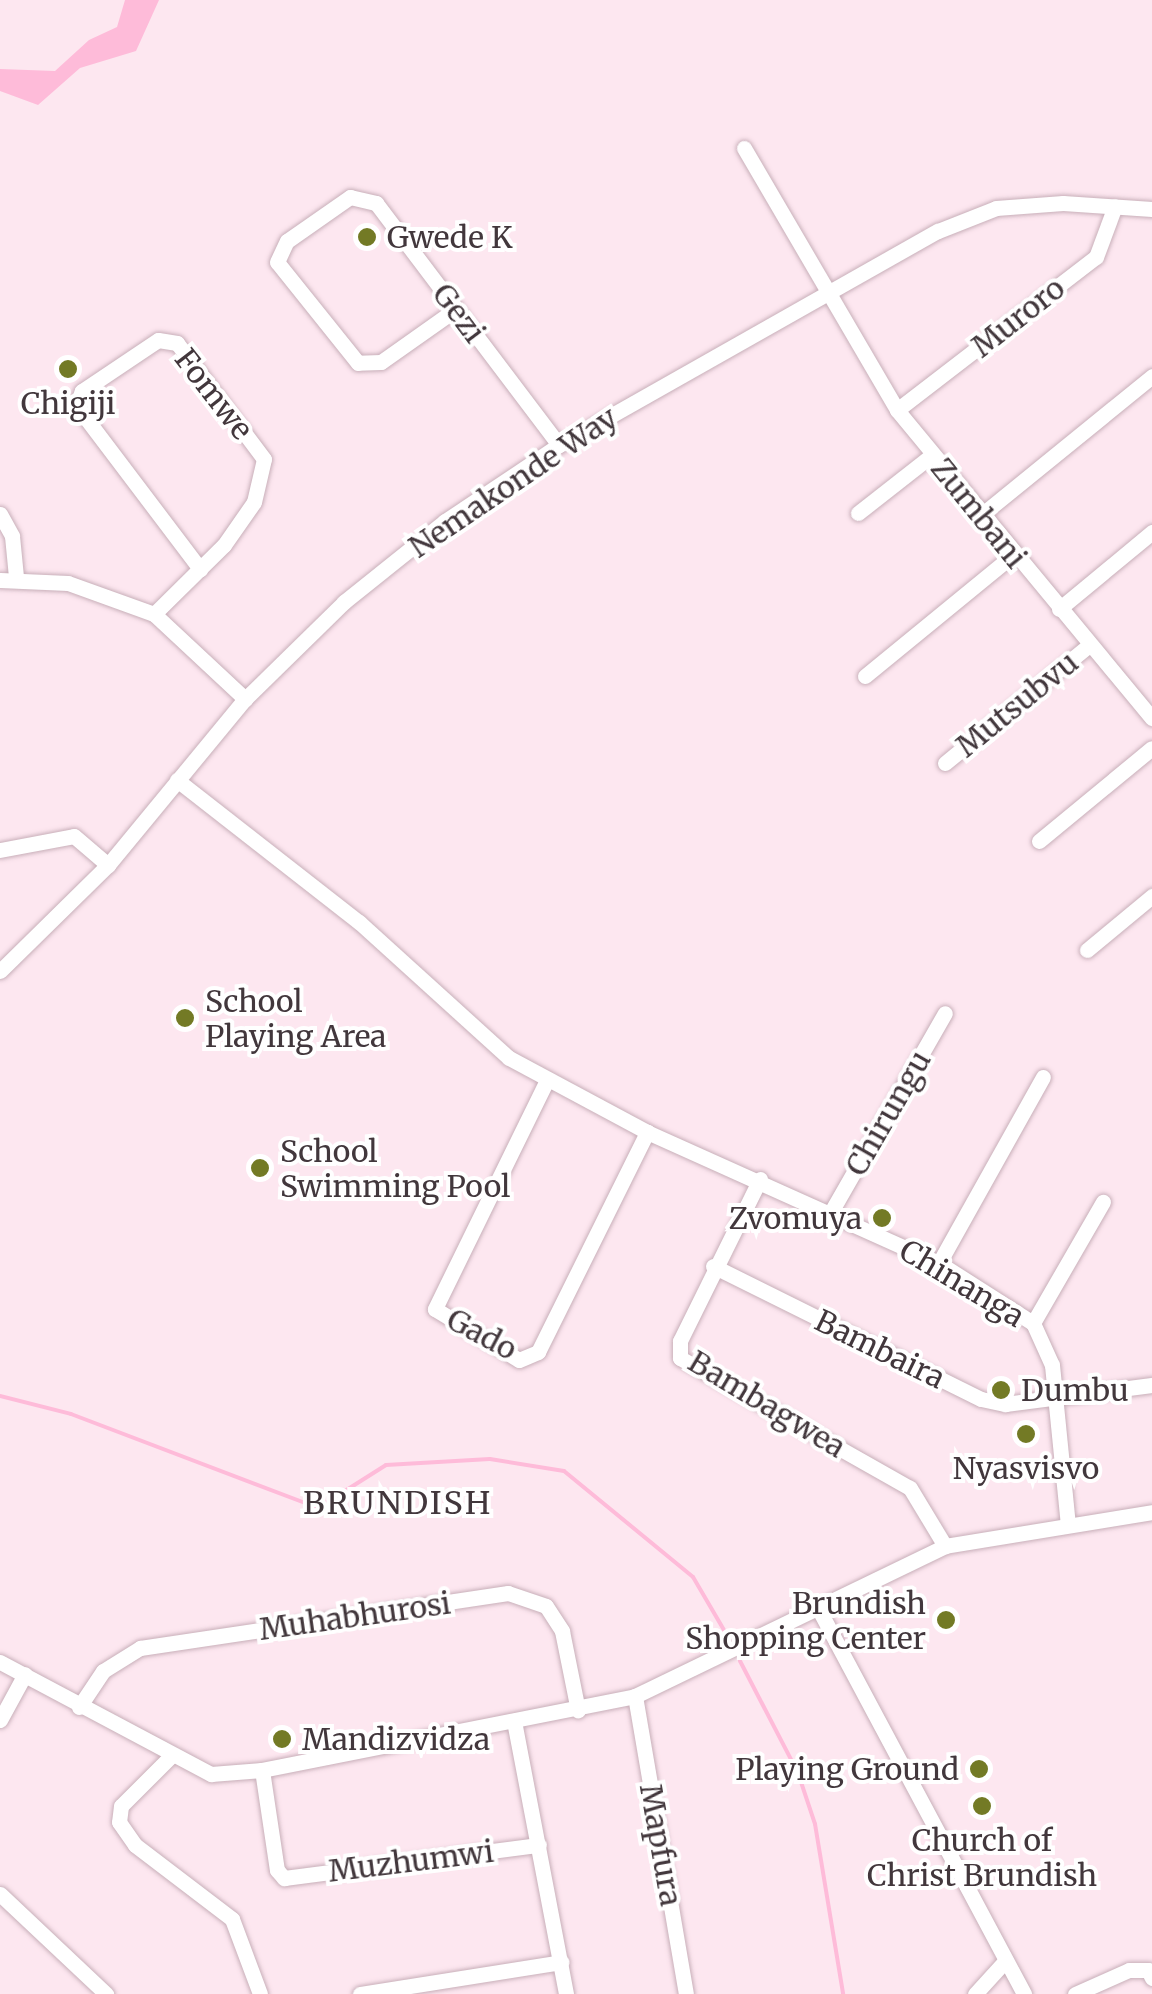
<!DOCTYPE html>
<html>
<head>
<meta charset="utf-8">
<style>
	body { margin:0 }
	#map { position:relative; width:1152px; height:1994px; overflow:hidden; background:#fde7f0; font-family:Merriweather,serif }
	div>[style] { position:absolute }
	.water>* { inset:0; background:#febbd9 }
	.stream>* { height:4px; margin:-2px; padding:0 2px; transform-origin:2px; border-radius:2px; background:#febbd9 }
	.roads { filter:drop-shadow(0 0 2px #c8afb9) drop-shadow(0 0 2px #c8afb9) }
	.minor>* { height:15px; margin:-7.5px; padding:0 7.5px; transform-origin:7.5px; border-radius:7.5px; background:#fff }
	.dots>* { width:28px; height:28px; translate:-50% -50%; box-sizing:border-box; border:5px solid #fff; border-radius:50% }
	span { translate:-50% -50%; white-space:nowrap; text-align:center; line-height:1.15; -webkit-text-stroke:8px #fff; paint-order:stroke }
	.poi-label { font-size:30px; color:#42373c }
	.left { translate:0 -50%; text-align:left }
	.right { translate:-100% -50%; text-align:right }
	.street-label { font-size:30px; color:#42373c }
	.neighbourhood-label { font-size:32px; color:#42373c; letter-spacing:2.5px }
</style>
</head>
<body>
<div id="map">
	<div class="water">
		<div style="clip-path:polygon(125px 0,159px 0,136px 51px,80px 68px,38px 105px,0 91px,0 69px,55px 71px,89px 40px,117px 27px)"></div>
	</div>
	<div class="stream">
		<div style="left:0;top:1396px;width:73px;rotate:14.2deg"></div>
		<div style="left:71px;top:1414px;width:264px;rotate:20.8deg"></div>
		<div style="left:318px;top:1508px;width:80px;rotate:-32.3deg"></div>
		<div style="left:386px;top:1465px;width:104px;rotate:-3.3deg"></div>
		<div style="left:490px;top:1459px;width:75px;rotate:9.2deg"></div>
		<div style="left:564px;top:1471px;width:167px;rotate:39.4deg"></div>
		<div style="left:693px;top:1577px;width:75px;rotate:59.7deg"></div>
		<div style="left:740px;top:1661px;width:126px;rotate:62.6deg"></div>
		<div style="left:798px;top:1773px;width:54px;rotate:71.6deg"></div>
		<div style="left:815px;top:1824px;width:172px;rotate:80.6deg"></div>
	</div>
	<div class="roads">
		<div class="minor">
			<div style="left:744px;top:148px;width:303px;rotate:59.7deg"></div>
			<div style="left:897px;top:410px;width:400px;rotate:50.4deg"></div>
			<div style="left:456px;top:309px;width:92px;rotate:144.8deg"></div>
			<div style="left:381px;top:362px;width:23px;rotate:178deg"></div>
			<div style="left:358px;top:363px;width:129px;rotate:-128.7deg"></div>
			<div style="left:277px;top:262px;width:23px;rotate:-65deg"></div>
			<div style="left:287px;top:241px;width:77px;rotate:-34.9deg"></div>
			<div style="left:350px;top:197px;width:27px;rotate:13deg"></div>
			<div style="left:376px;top:203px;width:303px;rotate:52.9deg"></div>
			<div style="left:897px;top:410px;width:251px;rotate:-37.6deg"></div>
			<div style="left:1096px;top:257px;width:54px;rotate:-69.6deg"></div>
			<div style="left:858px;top:513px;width:94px;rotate:-38.1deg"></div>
			<div style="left:0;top:514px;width:25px;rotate:61deg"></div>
			<div style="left:12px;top:536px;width:41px;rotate:84.4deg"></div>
			<div style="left:980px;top:516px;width:222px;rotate:-39.1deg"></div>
			<div style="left:0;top:580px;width:68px;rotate:2.5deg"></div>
			<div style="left:68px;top:583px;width:91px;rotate:19.8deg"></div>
			<div style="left:154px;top:614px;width:125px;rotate:43deg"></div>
			<div style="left:1059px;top:609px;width:121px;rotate:-39.6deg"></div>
			<div style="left:154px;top:614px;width:98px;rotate:-44.6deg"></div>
			<div style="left:224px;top:545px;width:52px;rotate:-55.1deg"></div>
			<div style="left:254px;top:502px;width:44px;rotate:-76.9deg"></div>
			<div style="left:264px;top:459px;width:145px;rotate:-126.9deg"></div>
			<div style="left:177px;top:343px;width:19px;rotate:-171deg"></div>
			<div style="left:158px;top:340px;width:92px;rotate:146.1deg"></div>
			<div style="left:82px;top:391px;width:15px;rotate:113deg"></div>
			<div style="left:76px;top:405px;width:206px;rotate:52.9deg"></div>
			<div style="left:865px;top:676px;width:191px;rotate:-39.3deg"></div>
			<div style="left:945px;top:763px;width:186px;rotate:-39.3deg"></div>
			<div style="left:177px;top:780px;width:231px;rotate:38deg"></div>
			<div style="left:359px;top:922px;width:202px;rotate:42.2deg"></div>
			<div style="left:509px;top:1058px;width:157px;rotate:28.2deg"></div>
			<div style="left:647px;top:1132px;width:320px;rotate:24.2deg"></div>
			<div style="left:939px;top:1263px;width:112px;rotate:32.6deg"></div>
			<div style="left:1033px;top:1323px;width:46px;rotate:65.7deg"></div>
			<div style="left:1052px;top:1365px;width:160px;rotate:84.3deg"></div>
			<div style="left:1039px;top:841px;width:146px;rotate:-39.5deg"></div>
			<div style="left:0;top:850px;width:75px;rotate:-10.7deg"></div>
			<div style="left:74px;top:836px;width:45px;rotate:40.5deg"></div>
			<div style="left:1087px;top:950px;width:85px;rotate:-39.7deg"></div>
			<div style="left:0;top:971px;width:151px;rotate:-44.5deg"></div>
			<div style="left:108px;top:865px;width:215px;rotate:-50.5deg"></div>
			<div style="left:245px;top:699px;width:139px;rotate:-44.4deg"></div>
			<div style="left:344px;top:602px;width:129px;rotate:-38.7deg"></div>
			<div style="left:445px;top:521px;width:137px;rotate:-33.7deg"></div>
			<div style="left:559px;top:445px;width:435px;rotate:-29.5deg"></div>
			<div style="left:938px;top:231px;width:62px;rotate:-21.6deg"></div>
			<div style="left:996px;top:208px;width:67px;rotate:-4.3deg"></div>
			<div style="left:1063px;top:203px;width:89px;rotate:3.9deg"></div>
			<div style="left:547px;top:1080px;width:255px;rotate:116.1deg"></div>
			<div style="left:435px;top:1309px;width:98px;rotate:31.3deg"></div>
			<div style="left:519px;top:1360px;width:21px;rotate:-23deg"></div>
			<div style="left:538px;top:1352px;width:246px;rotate:-63.6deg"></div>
			<div style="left:760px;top:1179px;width:181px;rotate:116.3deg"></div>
			<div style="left:680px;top:1341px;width:17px;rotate:90deg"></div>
			<div style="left:680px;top:1358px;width:264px;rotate:29.5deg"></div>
			<div style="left:910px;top:1488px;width:68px;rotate:58.9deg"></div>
			<div style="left:831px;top:1212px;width:229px;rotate:-60.2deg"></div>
			<div style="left:939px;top:1263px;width:213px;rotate:-60.8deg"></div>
			<div style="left:713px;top:1266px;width:299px;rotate:26.4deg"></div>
			<div style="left:981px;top:1399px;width:25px;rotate:12deg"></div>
			<div style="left:1005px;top:1404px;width:148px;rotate:-7.4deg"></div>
			<div style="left:1033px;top:1323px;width:140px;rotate:-60deg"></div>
			<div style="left:817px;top:1606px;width:440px;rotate:61.9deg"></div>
			<div style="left:0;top:1662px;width:239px;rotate:28deg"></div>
			<div style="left:211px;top:1774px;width:51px;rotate:-4.5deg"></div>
			<div style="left:262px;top:1770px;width:380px;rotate:-11.2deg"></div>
			<div style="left:635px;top:1696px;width:344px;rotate:-25.8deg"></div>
			<div style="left:945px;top:1546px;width:210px;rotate:-9.3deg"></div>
			<div style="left:635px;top:1696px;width:302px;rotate:80.3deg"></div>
			<div style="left:79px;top:1707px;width:43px;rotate:-56.3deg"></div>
			<div style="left:103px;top:1671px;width:44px;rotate:-31.9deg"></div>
			<div style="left:140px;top:1648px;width:372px;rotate:-8.5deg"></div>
			<div style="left:508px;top:1593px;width:40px;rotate:18.9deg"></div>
			<div style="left:546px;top:1606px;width:30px;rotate:57deg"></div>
			<div style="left:562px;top:1631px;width:81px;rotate:78.6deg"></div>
			<div style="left:0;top:1720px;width:52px;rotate:-61.5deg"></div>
			<div style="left:514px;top:1721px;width:278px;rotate:79.2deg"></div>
			<div style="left:170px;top:1757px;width:69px;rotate:135deg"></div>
			<div style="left:121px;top:1806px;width:16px;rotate:97deg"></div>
			<div style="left:119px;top:1822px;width:28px;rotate:55deg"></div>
			<div style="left:135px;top:1845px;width:122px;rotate:37.3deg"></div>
			<div style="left:232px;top:1919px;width:80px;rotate:69.5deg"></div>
			<div style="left:262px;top:1770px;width:101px;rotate:81.5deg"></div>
			<div style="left:277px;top:1870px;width:11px;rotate:49deg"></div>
			<div style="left:284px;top:1878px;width:257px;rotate:-7.4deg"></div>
			<div style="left:0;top:1894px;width:146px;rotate:43.3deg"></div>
			<div style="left:360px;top:1994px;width:204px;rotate:-9deg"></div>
			<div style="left:975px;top:1994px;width:45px;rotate:-47.7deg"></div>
			<div style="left:1075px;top:1994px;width:59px;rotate:-24deg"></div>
			<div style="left:1129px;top:1970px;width:19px"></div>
			<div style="left:1148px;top:1970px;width:9px;rotate:63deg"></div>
		</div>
	</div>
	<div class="dots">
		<div style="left:367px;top:237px;background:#737a25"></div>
		<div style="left:68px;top:369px;background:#737a25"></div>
		<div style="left:185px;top:1018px;background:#737a25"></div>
		<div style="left:260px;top:1168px;background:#737a25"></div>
		<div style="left:882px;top:1218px;background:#737a25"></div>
		<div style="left:1001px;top:1390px;background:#737a25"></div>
		<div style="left:1026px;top:1434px;background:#737a25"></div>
		<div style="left:946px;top:1620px;background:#737a25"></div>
		<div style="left:282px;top:1739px;background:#737a25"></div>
		<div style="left:979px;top:1769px;background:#737a25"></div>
		<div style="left:982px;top:1806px;background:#737a25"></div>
	</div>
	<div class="poi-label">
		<span class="left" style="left:387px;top:237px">Gwede K</span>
		<span style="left:68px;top:403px">Chigiji</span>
		<span class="left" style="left:205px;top:1018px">School<br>Playing Area</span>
		<span class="left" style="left:280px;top:1168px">School<br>Swimming Pool</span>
		<span class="right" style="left:862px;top:1218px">Zvomuya</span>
		<span class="left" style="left:1021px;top:1390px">Dumbu</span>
		<span style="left:1026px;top:1468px">Nyasvisvo</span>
		<span class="right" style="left:926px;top:1620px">Brundish<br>Shopping Center</span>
		<span class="left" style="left:302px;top:1739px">Mandizvidza</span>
		<span class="right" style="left:959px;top:1769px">Playing Ground</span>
		<span style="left:982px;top:1857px">Church of<br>Christ Brundish</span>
	</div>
	<div class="street-label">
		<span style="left:459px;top:313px;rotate:53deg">Gezi</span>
		<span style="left:1018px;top:317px;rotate:-38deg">Muroro</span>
		<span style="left:214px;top:394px;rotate:52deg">Fomwe</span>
		<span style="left:513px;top:482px;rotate:-34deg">Nemakonde Way</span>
		<span style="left:979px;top:513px;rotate:51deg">Zumbani</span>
		<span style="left:1017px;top:704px;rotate:-39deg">Mutsubvu</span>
		<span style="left:888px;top:1113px;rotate:-60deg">Chirungu</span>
		<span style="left:962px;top:1283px;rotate:31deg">Chinanga</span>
		<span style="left:482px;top:1334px;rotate:28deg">Gado</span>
		<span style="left:880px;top:1349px;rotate:26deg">Bambaira</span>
		<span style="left:767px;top:1404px;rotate:31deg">Bambagwea</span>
		<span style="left:355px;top:1616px;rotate:-8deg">Muhabhurosi</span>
		<span style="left:661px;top:1845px;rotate:80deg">Mapfura</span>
		<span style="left:411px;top:1861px;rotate:-7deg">Muzhumwi</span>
	</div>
	<div class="neighbourhood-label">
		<span style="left:398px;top:1503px">BRUNDISH</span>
	</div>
</div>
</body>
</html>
